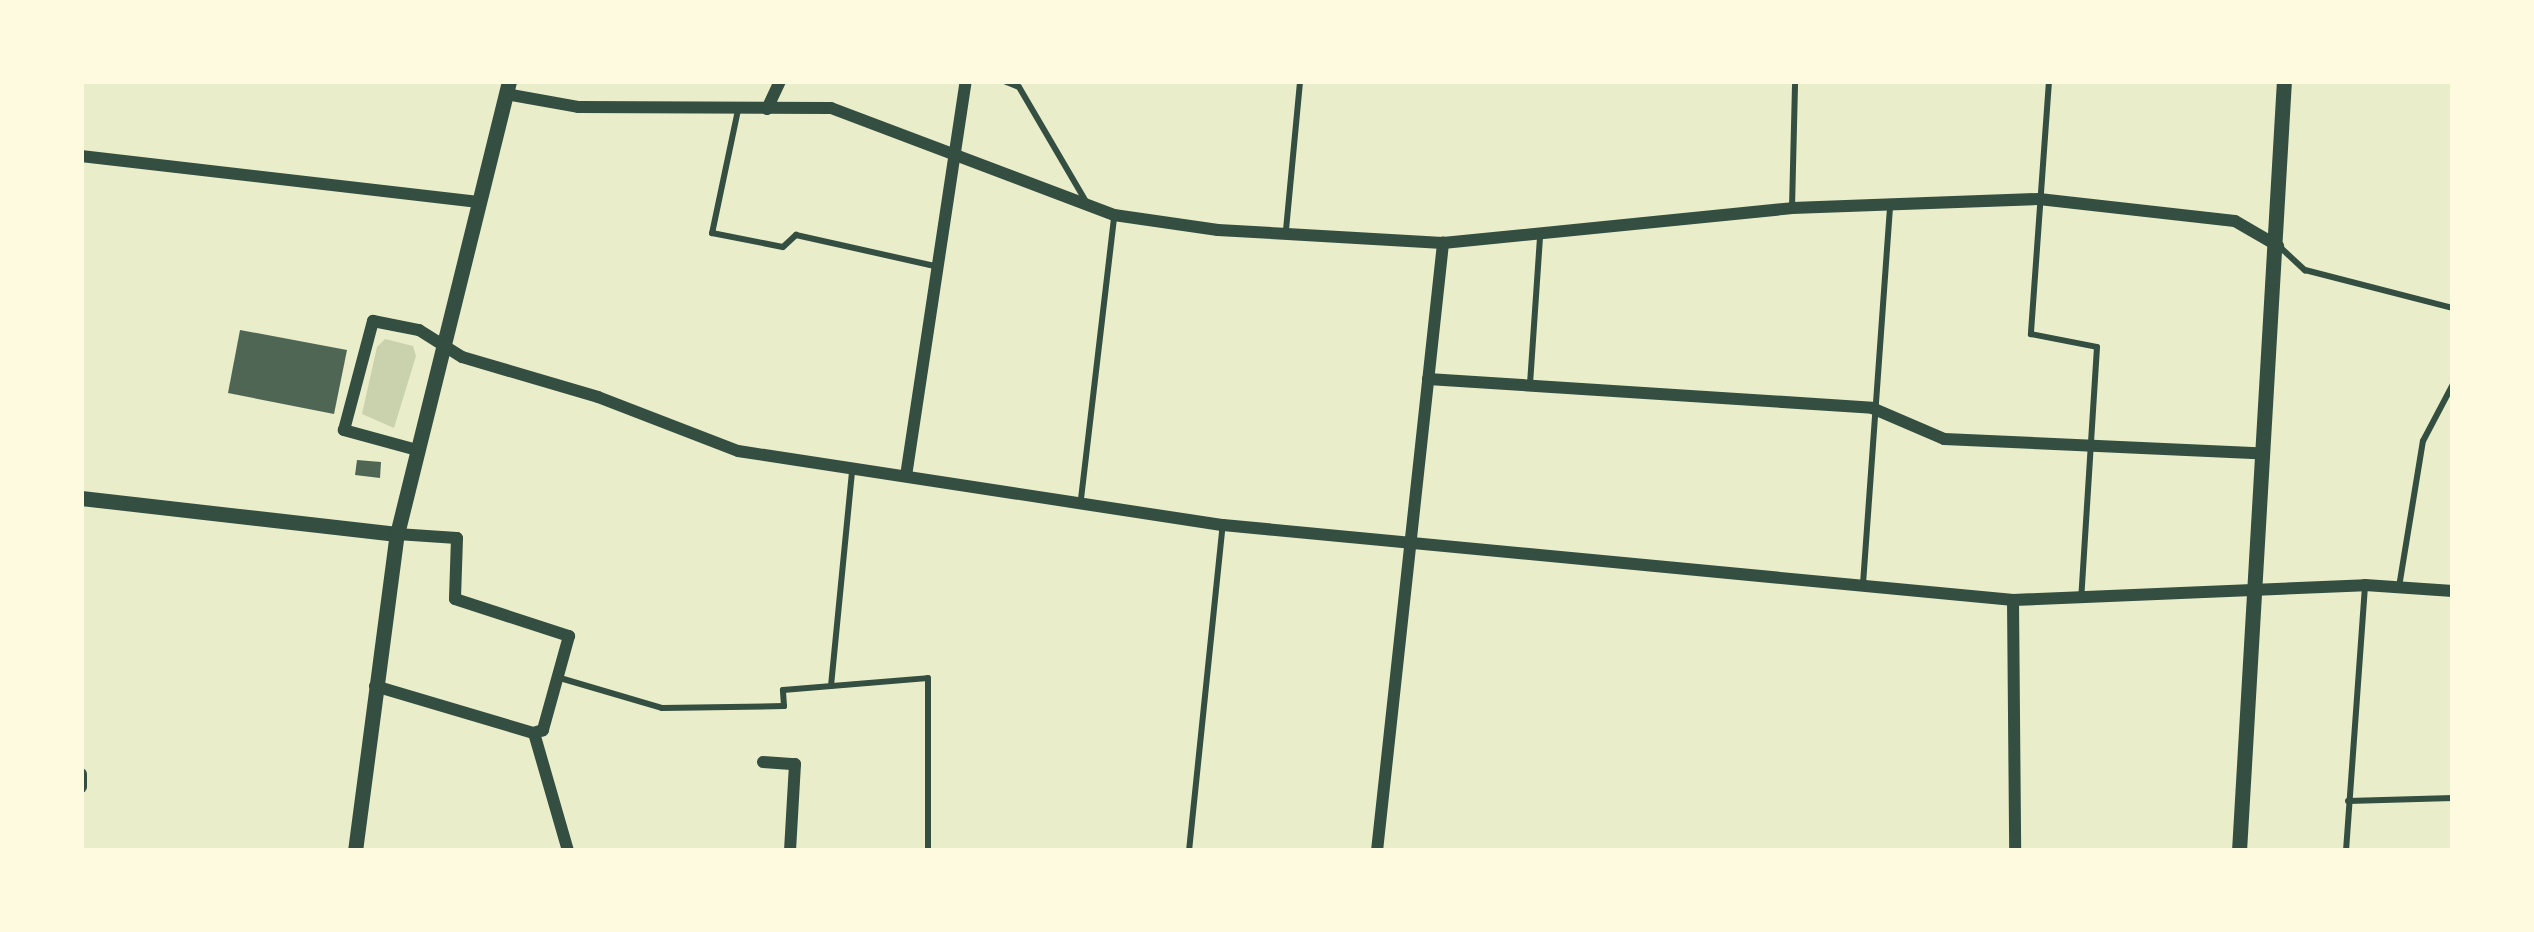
<!DOCTYPE html>
<html>
<head>
<meta charset="utf-8">
<style>
	body { margin:0 }
	#map { position:relative; width:2534px; height:932px; overflow:hidden; background:#e9edc9; font-family:"Times New Roman",serif }
	div>[style] { position:absolute }
	.green>* { inset:0; background:#cad2ad }
	.building>* { inset:0; background:#4f6655 }
	.service>* { height:6px; margin:-3px; padding:0 3px; transform-origin:3px; border-radius:3px; background:#344e41 }
	.minor>* { height:12px; margin:-6px; padding:0 6px; transform-origin:6px; border-radius:6px; background:#344e41 }
	.tertiary>* { height:15px; margin:-7.5px; padding:0 7.5px; transform-origin:7.5px; border-radius:7.5px; background:#344e41 }
	span { translate:-50% -50%; white-space:nowrap; text-align:center; line-height:1.15; -webkit-text-stroke:9px #fefae0; paint-order:stroke }
	.frame { position:absolute; inset:0; border:84px solid #fefae0; pointer-events:none }
</style>
</head>
<body>
<div id="map">
	<div class="green">
		<div style="clip-path:polygon(385px 339px,413px 346px,416px 356px,394px 428px,362px 414px,377px 347px)"></div>
	</div>
	<div class="building">
		<div style="clip-path:polygon(240px 330px,347px 350px,334px 414px,228px 393px)"></div>
		<div style="clip-path:polygon(357px 460px,381px 462px,380px 478px,355px 475px)"></div>
	</div>
	<div class="service">
		<div style="left:1004px;top:81px;width:16px;rotate:22deg"></div>
		<div style="left:1019px;top:87px;width:131px;rotate:59.7deg"></div>
		<div style="left:2049px;top:81px;width:254px;rotate:94.1deg"></div>
		<div style="left:2031px;top:334px;width:67px;rotate:11.1deg"></div>
		<div style="left:2097px;top:347px;width:252px;rotate:93.6deg"></div>
		<div style="left:738px;top:110px;width:126px;rotate:101.9deg"></div>
		<div style="left:712px;top:233px;width:72px;rotate:11.2deg"></div>
		<div style="left:783px;top:247px;width:18px;rotate:-43deg"></div>
		<div style="left:796px;top:235px;width:142px;rotate:12.6deg"></div>
		<div style="left:1792px;top:208px;width:127px;rotate:-88.6deg"></div>
		<div style="left:1286px;top:230px;width:150px;rotate:-84.6deg"></div>
		<div style="left:2281px;top:248px;width:33px;rotate:43deg"></div>
		<div style="left:2305px;top:270px;width:153px;rotate:14.4deg"></div>
		<div style="left:1530px;top:384px;width:148px;rotate:-86.1deg"></div>
		<div style="left:1081px;top:499px;width:283px;rotate:-83.3deg"></div>
		<div style="left:1863px;top:584px;width:377px;rotate:-85.9deg"></div>
		<div style="left:2399px;top:587px;width:148px;rotate:-80.7deg"></div>
		<div style="left:2423px;top:441px;width:64px;rotate:-62.2deg"></div>
		<div style="left:560px;top:678px;width:106px;rotate:16.4deg"></div>
		<div style="left:662px;top:708px;width:122px;rotate:-0.9deg"></div>
		<div style="left:784px;top:706px;width:16px;rotate:-94deg"></div>
		<div style="left:783px;top:690px;width:145px;rotate:-4.7deg"></div>
		<div style="left:928px;top:678px;width:173px;rotate:90deg"></div>
		<div style="left:831px;top:686px;width:215px;rotate:-84.4deg"></div>
		<div style="left:2348px;top:801px;width:105px;rotate:-1.6deg"></div>
		<div style="left:1189px;top:851px;width:324px;rotate:-84.1deg"></div>
		<div style="left:2346px;top:851px;width:264px;rotate:-85.9deg"></div>
	</div>
	<div class="minor">
		<div style="left:506px;top:94px;width:73px;rotate:10.2deg"></div>
		<div style="left:578px;top:107px;width:253px;rotate:0.2deg"></div>
		<div style="left:831px;top:108px;width:303px;rotate:20.7deg"></div>
		<div style="left:1114px;top:215px;width:105px;rotate:8.2deg"></div>
		<div style="left:1218px;top:230px;width:225px;rotate:3.3deg"></div>
		<div style="left:1443px;top:243px;width:351px;rotate:-5.7deg"></div>
		<div style="left:1792px;top:208px;width:247px;rotate:-2.1deg"></div>
		<div style="left:2039px;top:199px;width:197px;rotate:6.4deg"></div>
		<div style="left:2235px;top:221px;width:50px;rotate:30.2deg"></div>
		<div style="left:767px;top:109px;width:31px;rotate:-65deg"></div>
		<div style="left:81px;top:156px;width:398px;rotate:6.6deg"></div>
		<div style="left:1428px;top:379px;width:445px;rotate:3.7deg"></div>
		<div style="left:1872px;top:408px;width:78px;rotate:23.3deg"></div>
		<div style="left:1944px;top:439px;width:314px;rotate:2.6deg"></div>
		<div style="left:417px;top:450px;width:76px;rotate:-164.7deg"></div>
		<div style="left:344px;top:430px;width:113px;rotate:-75.1deg"></div>
		<div style="left:373px;top:321px;width:47px;rotate:11.1deg"></div>
		<div style="left:419px;top:330px;width:51px;rotate:32.1deg"></div>
		<div style="left:462px;top:357px;width:142px;rotate:16.4deg"></div>
		<div style="left:598px;top:397px;width:150px;rotate:21.1deg"></div>
		<div style="left:738px;top:451px;width:491px;rotate:8.7deg"></div>
		<div style="left:1223px;top:525px;width:794px;rotate:5.42deg"></div>
		<div style="left:2013px;top:600px;width:352px;rotate:-2.4deg"></div>
		<div style="left:2365px;top:585px;width:88px;rotate:3.9deg"></div>
		<div style="left:906px;top:476px;width:400px;rotate:-81.4deg"></div>
		<div style="left:397px;top:534px;width:60px;rotate:3.8deg"></div>
		<div style="left:457px;top:538px;width:61px;rotate:91.9deg"></div>
		<div style="left:455px;top:599px;width:120px;rotate:18deg"></div>
		<div style="left:569px;top:636px;width:98px;rotate:105.5deg"></div>
		<div style="left:543px;top:730px;width:9px;rotate:162deg"></div>
		<div style="left:2013px;top:600px;width:251px;rotate:89.5deg"></div>
		<div style="left:375px;top:686px;width:166px;rotate:16.5deg"></div>
		<div style="left:534px;top:733px;width:123px;rotate:73.9deg"></div>
		<div style="left:763px;top:762px;width:32px;rotate:4deg"></div>
		<div style="left:795px;top:764px;width:87px;rotate:93.3deg"></div>
		<div style="left:81px;top:774px;width:13px;rotate:90deg"></div>
		<div style="left:1377px;top:851px;width:612px;rotate:-83.8deg"></div>
	</div>
	<div class="tertiary">
		<div style="left:81px;top:498px;width:318px;rotate:6.5deg"></div>
		<div style="left:355px;top:851px;width:320px;rotate:-82.5deg"></div>
		<div style="left:397px;top:534px;width:467px;rotate:-76.1deg"></div>
		<div style="left:2239px;top:851px;width:771px;rotate:-86.66deg"></div>
	</div>
	<div class="frame"></div>
</div>
</body>
</html>
